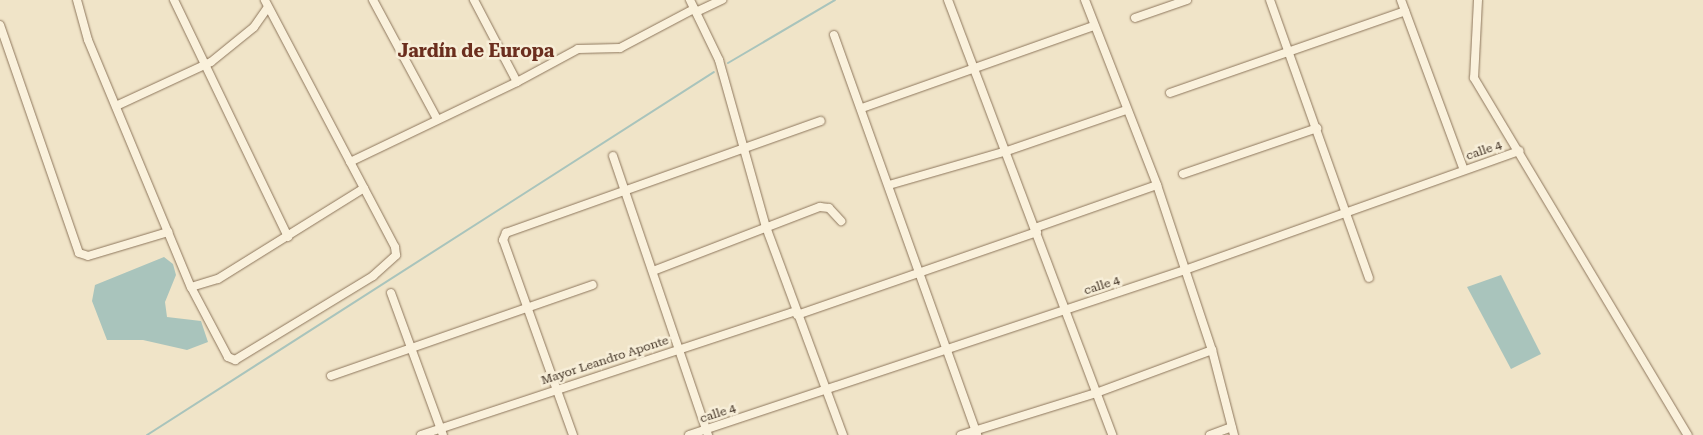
<!DOCTYPE html>
<html>
<head>
<meta charset="utf-8">
<style>
	body { margin:0 }
	#map { position:relative; width:1703px; height:435px; overflow:hidden; background:#f0e4c8; font-family:"Roboto Serif",serif }
	div>[style] { position:absolute }
	.water>* { inset:0; background:#a9c4bc }
	.stream>* { height:2px; margin:-1px; padding:0 1px; transform-origin:1px; border-radius:1px; background:#a9c4bc }
	.roads { filter:drop-shadow(0 0 1px #8d765c) drop-shadow(0 0 1px #8d765c) }
	.street>* { height:8px; margin:-4px; padding:0 4px; transform-origin:4px; border-radius:4px; background:#faf1dc }
	span { translate:-50% -50%; white-space:nowrap; text-align:center; line-height:1.15; -webkit-text-stroke:5px #f7eed8; paint-order:stroke }
	.street-label { font-size:12px; color:#3d2e20 }
	.district-label { font-size:18px; color:#6b2e1e; font-weight:700 }
</style>
</head>
<body>
<div id="map">
	<div class="water">
		<div style="clip-path:polygon(164px 257px,173px 264px,176px 275px,165px 302px,167px 317px,201px 321px,208px 342px,187px 350px,143px 340px,107px 340px,92px 301px,95px 285px)"></div>
		<div style="clip-path:polygon(1501px 275px,1541px 354px,1511px 369px,1467px 287px)"></div>
	</div>
	<div class="stream">
		<div style="left:728px;top:63px;width:124px;rotate:-30.5deg"></div>
		<div style="left:147px;top:435px;width:673px;rotate:-32.63deg"></div>
	</div>
	<div class="roads">
		<div class="street">
			<div style="left:77px;top:0;width:41px;rotate:74.6deg"></div>
			<div style="left:88px;top:40px;width:268px;rotate:67.4deg"></div>
			<div style="left:191px;top:287px;width:79px;rotate:62.1deg"></div>
			<div style="left:228px;top:357px;width:8px;rotate:23deg"></div>
			<div style="left:235px;top:360px;width:162px;rotate:-31.3deg"></div>
			<div style="left:373px;top:276px;width:31px;rotate:-42deg"></div>
			<div style="left:396px;top:255px;width:8px;rotate:-97deg"></div>
			<div style="left:395px;top:247px;width:279px;rotate:-117.8deg"></div>
			<div style="left:174px;top:0;width:263px;rotate:64.3deg"></div>
			<div style="left:373px;top:0;width:135px;rotate:61.7deg"></div>
			<div style="left:690px;top:0;width:67px;rotate:64.2deg"></div>
			<div style="left:719px;top:60px;width:173px;rotate:74.3deg"></div>
			<div style="left:766px;top:227px;width:222px;rotate:69.7deg"></div>
			<div style="left:948px;top:0;width:465px;rotate:69.3deg"></div>
			<div style="left:1085px;top:0;width:199px;rotate:68.7deg"></div>
			<div style="left:1157px;top:185px;width:174px;rotate:71.6deg"></div>
			<div style="left:1212px;top:350px;width:88px;rotate:75.5deg"></div>
			<div style="left:1270px;top:0;width:295px;rotate:70.4deg"></div>
			<div style="left:1401px;top:0;width:181px;rotate:69.7deg"></div>
			<div style="left:1478px;top:0;width:78px;rotate:92.9deg"></div>
			<div style="left:1474px;top:78px;width:416px;rotate:59.1deg"></div>
			<div style="left:696px;top:12px;width:29px;rotate:-25deg"></div>
			<div style="left:1135px;top:18px;width:55px;rotate:-19.1deg"></div>
			<div style="left:0;top:25px;width:241px;rotate:70.9deg"></div>
			<div style="left:79px;top:253px;width:9px;rotate:18deg"></div>
			<div style="left:88px;top:256px;width:84px;rotate:-16.7deg"></div>
			<div style="left:834px;top:35px;width:425px;rotate:70.3deg"></div>
			<div style="left:517px;top:82px;width:69px;rotate:-28.4deg"></div>
			<div style="left:578px;top:49px;width:42px;rotate:-1.4deg"></div>
			<div style="left:620px;top:48px;width:84px;rotate:-27.8deg"></div>
			<div style="left:1170px;top:93px;width:249px;rotate:-19.2deg"></div>
			<div style="left:116px;top:106px;width:105px;rotate:-24.9deg"></div>
			<div style="left:211px;top:62px;width:55px;rotate:-39.1deg"></div>
			<div style="left:254px;top:27px;width:24px;rotate:-55deg"></div>
			<div style="left:862px;top:108px;width:246px;rotate:-19.5deg"></div>
			<div style="left:613px;top:156px;width:295px;rotate:71.2deg"></div>
			<div style="left:350px;top:162px;width:185px;rotate:-25.6deg"></div>
			<div style="left:517px;top:82px;width:93px;rotate:-117.7deg"></div>
			<div style="left:1183px;top:174px;width:142px;rotate:-18.9deg"></div>
			<div style="left:889px;top:185px;width:123px;rotate:-16.1deg"></div>
			<div style="left:1007px;top:151px;width:126px;rotate:-19deg"></div>
			<div style="left:1035px;top:228px;width:129px;rotate:-19.4deg"></div>
			<div style="left:653px;top:271px;width:179px;rotate:-21deg"></div>
			<div style="left:820px;top:207px;width:9px;rotate:6deg"></div>
			<div style="left:829px;top:208px;width:18px;rotate:47deg"></div>
			<div style="left:191px;top:287px;width:28px;rotate:-17deg"></div>
			<div style="left:218px;top:279px;width:172px;rotate:-31.9deg"></div>
			<div style="left:391px;top:293px;width:151px;rotate:69.9deg"></div>
			<div style="left:797px;top:315px;width:254px;rotate:-19.1deg"></div>
			<div style="left:331px;top:376px;width:277px;rotate:-19.2deg"></div>
			<div style="left:421px;top:435px;width:395px;rotate:-18.3deg"></div>
			<div style="left:573px;top:435px;width:207px;rotate:-109.7deg"></div>
			<div style="left:503px;top:240px;width:8px;rotate:-67deg"></div>
			<div style="left:506px;top:233px;width:334px;rotate:-19.6deg"></div>
			<div style="left:689px;top:435px;width:523px;rotate:-18.4deg"></div>
			<div style="left:1185px;top:270px;width:355px;rotate:-19.6deg"></div>
			<div style="left:961px;top:435px;width:141px;rotate:-17.3deg"></div>
			<div style="left:1096px;top:393px;width:124px;rotate:-20.3deg"></div>
			<div style="left:1210px;top:435px;width:23px;rotate:-20deg"></div>
		</div>
	</div>
	<div class="street-label">
		<span style="left:1484px;top:151px;rotate:-19deg">calle 4</span>
		<span style="left:1102px;top:286px;rotate:-18deg">calle 4</span>
		<span style="left:605px;top:361px;rotate:-18deg">Mayor Leandro Aponte</span>
		<span style="left:718px;top:414px;rotate:-18deg">calle 4</span>
	</div>
	<div class="district-label">
		<span style="left:476px;top:51px">Jardín de Europa</span>
	</div>
</div>
</body>
</html>
